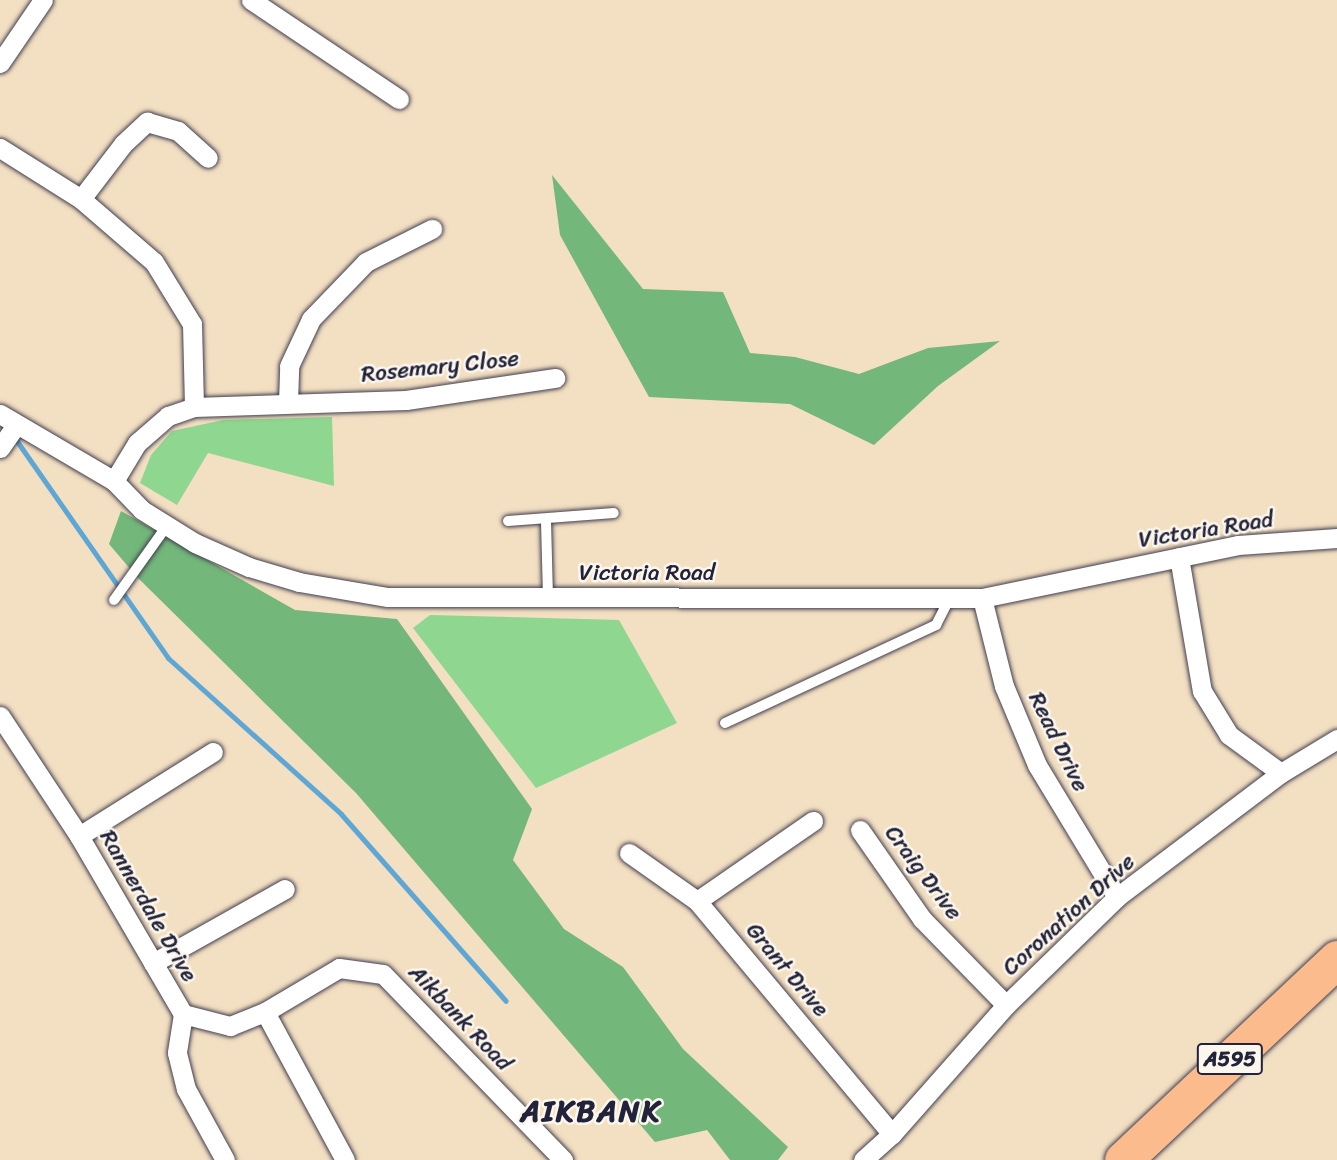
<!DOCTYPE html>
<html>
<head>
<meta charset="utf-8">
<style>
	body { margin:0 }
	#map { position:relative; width:1337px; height:1160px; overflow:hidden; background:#f3dfc2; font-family:Sriracha,sans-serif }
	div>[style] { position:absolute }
	.green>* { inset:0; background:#8fd690 }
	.forest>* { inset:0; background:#73b77a }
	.stream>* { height:5px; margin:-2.5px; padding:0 2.5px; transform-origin:2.5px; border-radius:2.5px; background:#5ea7d5 }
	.roads { filter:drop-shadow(0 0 2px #413e4f) drop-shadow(0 0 2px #413e4f) }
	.lane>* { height:10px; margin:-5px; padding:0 5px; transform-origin:5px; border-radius:5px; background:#fff }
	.street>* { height:19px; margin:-9.5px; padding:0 9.5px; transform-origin:9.5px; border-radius:9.5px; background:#fff }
	.highway>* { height:37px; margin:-18.5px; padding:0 18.5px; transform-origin:18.5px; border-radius:18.5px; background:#fbbb8c }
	span { translate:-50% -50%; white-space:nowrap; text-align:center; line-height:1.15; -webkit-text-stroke:5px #fbf7ec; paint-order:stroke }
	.shield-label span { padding:2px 5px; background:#fbf7ec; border:2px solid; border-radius:5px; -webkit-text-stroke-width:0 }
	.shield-label { font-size:21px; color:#22223b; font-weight:700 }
	.street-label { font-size:23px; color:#22223b }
	.district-label { font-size:30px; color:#22223b; font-weight:700; letter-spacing:2px }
</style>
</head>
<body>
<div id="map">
	<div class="green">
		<div style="clip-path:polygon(332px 417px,334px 486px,208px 453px,177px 505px,140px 483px,151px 455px,172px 431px,223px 420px)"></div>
		<div style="clip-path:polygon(430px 615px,619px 620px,677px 723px,536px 788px,413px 628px)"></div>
	</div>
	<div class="forest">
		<div style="clip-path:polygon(552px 175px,643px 289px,723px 292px,750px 353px,795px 357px,859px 374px,928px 348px,1000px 341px,938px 386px,874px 445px,790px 404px,649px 397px,560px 235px)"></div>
		<div style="clip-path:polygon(121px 511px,295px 610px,397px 619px,532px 809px,513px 860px,564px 929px,623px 967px,683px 1049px,788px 1147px,778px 1160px,730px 1160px,707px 1130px,655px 1142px,356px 793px,137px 577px,109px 544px)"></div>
	</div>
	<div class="stream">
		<div style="left:14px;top:437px;width:269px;rotate:55.1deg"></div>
		<div style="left:168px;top:658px;width:233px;rotate:42deg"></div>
		<div style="left:341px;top:814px;width:249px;rotate:48.6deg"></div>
	</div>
	<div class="roads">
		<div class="lane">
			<div style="left:508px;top:521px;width:106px;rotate:-4.3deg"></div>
			<div style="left:546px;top:521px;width:76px;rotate:88.5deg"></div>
			<div style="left:114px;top:600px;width:90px;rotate:-54.5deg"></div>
			<div style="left:725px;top:723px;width:233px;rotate:-24.9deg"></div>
			<div style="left:936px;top:625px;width:29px;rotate:-63deg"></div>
		</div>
		<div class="street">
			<div style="left:251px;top:0;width:178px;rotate:33.8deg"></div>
			<div style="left:0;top:63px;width:76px;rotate:-55.7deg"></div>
			<div style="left:0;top:148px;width:96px;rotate:32.2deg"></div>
			<div style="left:81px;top:199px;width:96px;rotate:40.8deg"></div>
			<div style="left:154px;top:262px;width:73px;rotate:58.5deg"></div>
			<div style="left:192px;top:324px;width:83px;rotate:88.6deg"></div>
			<div style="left:81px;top:199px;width:69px;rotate:-52.6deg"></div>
			<div style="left:123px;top:144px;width:33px;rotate:-43deg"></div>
			<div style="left:147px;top:122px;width:32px;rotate:16deg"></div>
			<div style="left:178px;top:131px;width:40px;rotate:42deg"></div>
			<div style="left:288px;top:402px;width:36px;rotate:-88deg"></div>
			<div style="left:289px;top:366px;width:52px;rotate:-64.9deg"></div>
			<div style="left:311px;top:319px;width:79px;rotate:-46deg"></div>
			<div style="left:366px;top:262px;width:74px;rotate:-26.6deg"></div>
			<div style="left:0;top:414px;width:132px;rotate:30.4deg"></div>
			<div style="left:114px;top:481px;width:40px;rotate:46deg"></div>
			<div style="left:142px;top:510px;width:62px;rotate:31.9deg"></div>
			<div style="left:195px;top:543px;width:59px;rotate:24deg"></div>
			<div style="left:249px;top:567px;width:52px;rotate:16.7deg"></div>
			<div style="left:299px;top:582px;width:90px;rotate:9.6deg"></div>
			<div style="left:388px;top:597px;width:594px;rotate:0.1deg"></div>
			<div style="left:982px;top:598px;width:261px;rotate:-11.7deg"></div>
			<div style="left:1238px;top:545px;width:99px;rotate:-4deg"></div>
			<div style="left:0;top:448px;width:28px;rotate:-55deg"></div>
			<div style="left:114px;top:481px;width:44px;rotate:-58.8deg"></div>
			<div style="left:137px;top:443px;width:41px;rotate:-41.1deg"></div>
			<div style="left:168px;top:416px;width:28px;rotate:-19deg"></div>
			<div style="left:194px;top:407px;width:212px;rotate:-1.9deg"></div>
			<div style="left:406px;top:400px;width:151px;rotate:-8.4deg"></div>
			<div style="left:1179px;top:557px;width:136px;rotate:80.3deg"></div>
			<div style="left:1202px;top:691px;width:52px;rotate:58.5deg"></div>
			<div style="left:1229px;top:735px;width:64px;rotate:36.2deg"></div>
			<div style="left:982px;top:598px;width:91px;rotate:76deg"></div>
			<div style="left:1004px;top:686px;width:86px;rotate:67.3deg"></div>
			<div style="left:1037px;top:765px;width:154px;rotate:58.8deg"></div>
			<div style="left:0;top:716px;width:144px;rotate:56.6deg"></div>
			<div style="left:79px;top:836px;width:206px;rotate:59.7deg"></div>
			<div style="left:183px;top:1014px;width:49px;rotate:14.3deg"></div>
			<div style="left:230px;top:1026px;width:38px;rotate:-22deg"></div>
			<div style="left:265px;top:1012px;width:168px;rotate:61.6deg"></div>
			<div style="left:860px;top:830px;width:108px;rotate:55.1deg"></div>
			<div style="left:922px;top:919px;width:120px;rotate:45.7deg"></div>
			<div style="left:79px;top:836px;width:158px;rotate:-32.1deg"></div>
			<div style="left:629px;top:853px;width:83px;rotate:35.2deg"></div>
			<div style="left:697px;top:901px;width:304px;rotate:50.1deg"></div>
			<div style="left:697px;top:901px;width:141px;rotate:-34.6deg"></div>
			<div style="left:153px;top:963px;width:151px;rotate:-29.3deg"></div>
			<div style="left:265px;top:1012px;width:86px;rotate:-30.7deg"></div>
			<div style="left:339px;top:968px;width:44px;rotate:7.8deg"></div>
			<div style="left:383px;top:974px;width:259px;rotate:45.9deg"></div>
			<div style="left:183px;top:1014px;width:39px;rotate:99deg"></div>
			<div style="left:177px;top:1053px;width:37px;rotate:76deg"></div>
			<div style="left:186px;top:1089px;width:81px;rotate:61.2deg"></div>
			<div style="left:863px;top:1160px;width:39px;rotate:-42deg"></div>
			<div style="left:892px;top:1134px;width:172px;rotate:-48.5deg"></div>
			<div style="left:1006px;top:1005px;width:155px;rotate:-44.2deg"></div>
			<div style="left:1117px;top:897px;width:206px;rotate:-37.1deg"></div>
			<div style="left:1281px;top:773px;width:66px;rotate:-31.3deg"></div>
		</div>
		<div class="highway">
			<div style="left:1123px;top:1160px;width:294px;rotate:-43.2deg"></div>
		</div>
	</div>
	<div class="shield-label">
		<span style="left:1230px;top:1059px">A595</span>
	</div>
	<div class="street-label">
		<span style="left:440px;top:367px;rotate:-6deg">Rosemary Close</span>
		<span style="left:1206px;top:530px;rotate:-9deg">Victoria Road</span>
		<span style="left:647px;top:573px">Victoria Road</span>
		<span style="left:1058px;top:742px;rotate:64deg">Read Drive</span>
		<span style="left:923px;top:873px;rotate:53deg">Craig Drive</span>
		<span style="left:148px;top:906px;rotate:60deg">Rannerdale Drive</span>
		<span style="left:1069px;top:915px;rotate:-42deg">Coronation Drive</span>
		<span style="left:787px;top:970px;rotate:50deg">Grant Drive</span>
		<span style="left:460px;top:1018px;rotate:46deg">Aikbank Road</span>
	</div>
	<div class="district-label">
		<span style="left:591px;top:1111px">AIKBANK</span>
	</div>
</div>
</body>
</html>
